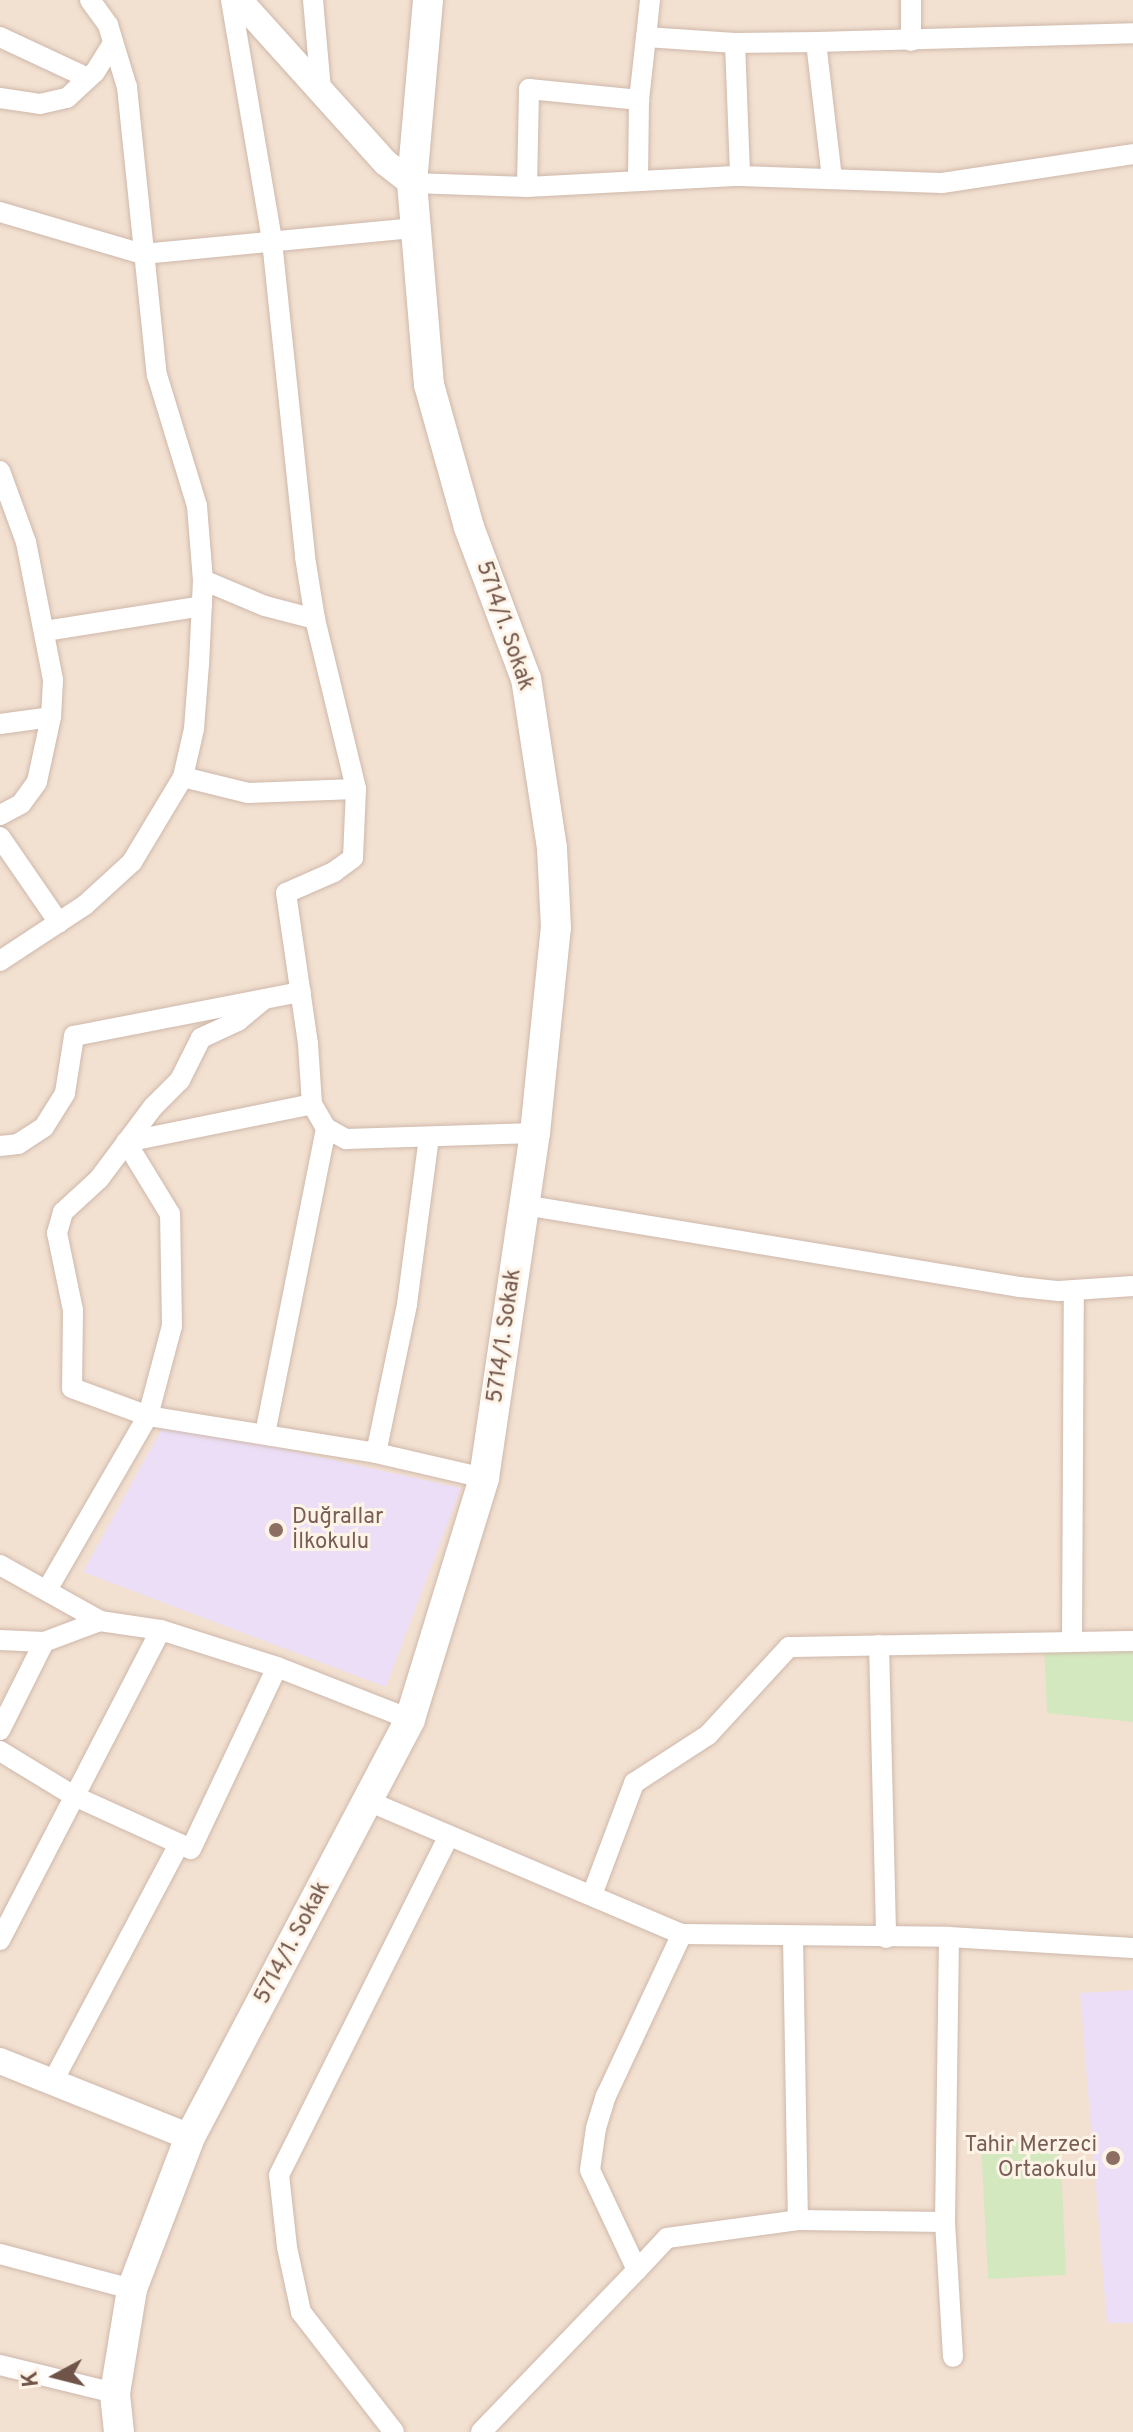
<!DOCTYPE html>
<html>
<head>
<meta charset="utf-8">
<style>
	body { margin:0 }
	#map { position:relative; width:1133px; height:2432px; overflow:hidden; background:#fbefe1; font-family:Overpass,sans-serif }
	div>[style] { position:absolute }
	.residential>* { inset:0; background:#f2e0d0 }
	.education>* { inset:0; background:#ecdef7 }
	.green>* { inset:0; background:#d4e8c0 }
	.roads { filter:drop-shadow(0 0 2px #ceb8ab) drop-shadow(0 0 2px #ceb8ab) }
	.minor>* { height:20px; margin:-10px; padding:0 10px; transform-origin:10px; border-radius:10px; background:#fff }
	.tertiary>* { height:26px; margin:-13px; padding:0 13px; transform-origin:13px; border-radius:13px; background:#fff }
	.secondary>* { height:30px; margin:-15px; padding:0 15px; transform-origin:15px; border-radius:15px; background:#fff }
	.dots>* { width:22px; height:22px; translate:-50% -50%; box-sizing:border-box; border:4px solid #fef3e7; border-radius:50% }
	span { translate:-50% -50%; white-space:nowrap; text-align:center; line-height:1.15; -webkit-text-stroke:6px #fef3e7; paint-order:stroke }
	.street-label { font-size:22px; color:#715449 }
	.education-label { font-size:22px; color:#785e54 }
	.left { translate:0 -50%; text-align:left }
	.right { translate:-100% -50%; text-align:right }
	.north { position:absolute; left:16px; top:2336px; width:80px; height:80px; -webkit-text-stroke:6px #fef3e7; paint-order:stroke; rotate:263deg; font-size:22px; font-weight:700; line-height:32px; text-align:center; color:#715449 }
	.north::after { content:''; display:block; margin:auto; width:28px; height:36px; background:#715449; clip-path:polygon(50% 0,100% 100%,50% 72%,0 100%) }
</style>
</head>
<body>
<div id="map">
	<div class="residential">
		<div style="clip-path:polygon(0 0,1133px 0,1133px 2432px,0 2432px)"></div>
	</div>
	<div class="education">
		<div style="clip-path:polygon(165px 1423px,461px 1488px,386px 1687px,83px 1572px)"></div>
		<div style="clip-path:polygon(1133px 1990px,1133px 2323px,1107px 2323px,1080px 1993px)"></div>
	</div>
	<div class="green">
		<div style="clip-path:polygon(1133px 1641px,1133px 1722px,1047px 1713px,1044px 1642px)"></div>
		<div style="clip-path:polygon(1060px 2139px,1066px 2275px,988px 2279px,981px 2143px)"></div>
	</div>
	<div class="roads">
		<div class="minor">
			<div style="left:90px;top:0;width:31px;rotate:54deg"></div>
			<div style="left:108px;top:25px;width:65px;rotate:73deg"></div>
			<div style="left:127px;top:87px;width:290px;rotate:84.1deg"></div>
			<div style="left:157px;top:375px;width:137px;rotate:73deg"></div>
			<div style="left:197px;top:506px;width:74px;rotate:85.4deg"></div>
			<div style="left:203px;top:580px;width:84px;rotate:92.7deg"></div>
			<div style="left:199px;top:664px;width:65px;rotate:94.4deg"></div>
			<div style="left:194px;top:729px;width:49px;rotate:102.9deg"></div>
			<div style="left:183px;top:777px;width:67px;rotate:13.8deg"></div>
			<div style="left:248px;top:793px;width:108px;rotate:-2.1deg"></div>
			<div style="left:231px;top:0;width:244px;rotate:80.3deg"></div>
			<div style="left:272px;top:241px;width:318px;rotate:84deg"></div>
			<div style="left:305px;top:557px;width:63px;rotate:80.8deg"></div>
			<div style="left:315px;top:619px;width:175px;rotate:76.4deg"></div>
			<div style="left:356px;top:789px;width:69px;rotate:92.5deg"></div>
			<div style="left:353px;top:858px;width:24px;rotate:144deg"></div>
			<div style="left:334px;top:872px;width:52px;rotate:156.4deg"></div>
			<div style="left:286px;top:893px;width:153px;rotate:81.7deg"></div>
			<div style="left:308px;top:1044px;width:60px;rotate:86.2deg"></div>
			<div style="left:313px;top:0;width:90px;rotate:84.9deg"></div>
			<div style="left:650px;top:0;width:37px;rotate:96deg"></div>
			<div style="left:646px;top:37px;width:89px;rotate:3.9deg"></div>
			<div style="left:735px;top:43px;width:81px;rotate:-0.7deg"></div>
			<div style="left:816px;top:42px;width:317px;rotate:-1.6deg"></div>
			<div style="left:911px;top:0;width:41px;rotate:90deg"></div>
			<div style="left:0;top:37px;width:97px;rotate:25deg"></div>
			<div style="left:816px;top:42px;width:137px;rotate:83.3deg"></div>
			<div style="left:735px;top:43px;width:133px;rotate:87.8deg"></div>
			<div style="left:0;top:98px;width:40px;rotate:8.5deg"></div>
			<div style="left:40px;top:104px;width:28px;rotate:-13deg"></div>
			<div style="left:67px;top:98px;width:38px;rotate:-43deg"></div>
			<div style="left:95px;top:72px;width:34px;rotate:-58deg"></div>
			<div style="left:638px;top:181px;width:81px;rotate:-89.3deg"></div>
			<div style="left:639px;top:100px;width:63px;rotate:-83.7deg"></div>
			<div style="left:412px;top:183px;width:115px;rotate:2deg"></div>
			<div style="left:527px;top:187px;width:213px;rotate:-3deg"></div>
			<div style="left:740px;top:176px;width:202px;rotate:2deg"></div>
			<div style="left:942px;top:183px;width:193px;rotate:-8.6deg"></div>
			<div style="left:527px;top:187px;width:98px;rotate:-88.8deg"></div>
			<div style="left:529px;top:89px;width:111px;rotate:5.7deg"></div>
			<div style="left:0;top:212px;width:149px;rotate:16.4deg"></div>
			<div style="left:143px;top:254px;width:273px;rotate:-5.5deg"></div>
			<div style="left:0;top:471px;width:76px;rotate:69.9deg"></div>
			<div style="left:26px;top:542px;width:141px;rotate:78.9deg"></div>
			<div style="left:53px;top:680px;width:37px;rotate:93deg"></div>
			<div style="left:51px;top:717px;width:66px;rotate:102.2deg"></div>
			<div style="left:37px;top:782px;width:27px;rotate:126deg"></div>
			<div style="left:21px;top:804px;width:24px;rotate:152deg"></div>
			<div style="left:203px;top:580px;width:67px;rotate:22.8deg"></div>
			<div style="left:265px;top:606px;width:52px;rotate:14.6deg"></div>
			<div style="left:45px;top:631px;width:159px;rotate:-9deg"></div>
			<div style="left:0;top:724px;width:51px;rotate:-7.8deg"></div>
			<div style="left:0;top:837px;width:104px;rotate:55.5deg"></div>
			<div style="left:0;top:961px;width:102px;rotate:-33.4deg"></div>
			<div style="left:85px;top:905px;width:64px;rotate:-42.5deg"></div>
			<div style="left:132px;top:862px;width:99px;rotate:-59deg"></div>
			<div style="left:263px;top:1000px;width:33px;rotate:140deg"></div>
			<div style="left:238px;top:1021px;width:41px;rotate:155.3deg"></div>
			<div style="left:201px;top:1038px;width:47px;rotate:116.6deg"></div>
			<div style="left:180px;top:1080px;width:38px;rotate:135deg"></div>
			<div style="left:153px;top:1107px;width:90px;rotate:126.9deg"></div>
			<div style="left:99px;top:1179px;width:49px;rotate:137.5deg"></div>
			<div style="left:63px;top:1212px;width:22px;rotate:106deg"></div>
			<div style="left:57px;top:1233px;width:79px;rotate:78.3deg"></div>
			<div style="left:73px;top:1310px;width:78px;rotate:90.7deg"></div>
			<div style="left:72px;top:1388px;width:81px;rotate:20.2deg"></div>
			<div style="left:148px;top:1416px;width:231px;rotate:9.2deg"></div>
			<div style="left:376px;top:1453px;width:111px;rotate:13deg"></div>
			<div style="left:0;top:1146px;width:18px;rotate:-6deg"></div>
			<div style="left:18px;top:1144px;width:31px;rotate:-33deg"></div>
			<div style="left:44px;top:1127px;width:40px;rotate:-58deg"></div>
			<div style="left:65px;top:1093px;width:58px;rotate:-81deg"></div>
			<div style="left:74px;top:1036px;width:231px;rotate:-11deg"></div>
			<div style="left:524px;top:1205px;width:503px;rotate:9.39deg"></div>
			<div style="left:1020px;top:1287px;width:39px;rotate:6deg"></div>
			<div style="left:1059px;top:1291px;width:74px;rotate:-3.9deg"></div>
			<div style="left:265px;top:1434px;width:312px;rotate:-78.7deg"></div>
			<div style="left:376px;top:1453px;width:152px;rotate:-78.2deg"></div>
			<div style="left:407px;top:1304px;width:168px;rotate:-82.5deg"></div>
			<div style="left:0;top:1565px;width:115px;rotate:29.2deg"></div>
			<div style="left:47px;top:1590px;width:201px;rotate:-59.9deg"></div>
			<div style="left:148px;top:1416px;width:93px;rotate:-75.1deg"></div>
			<div style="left:172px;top:1326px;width:112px;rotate:-91deg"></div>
			<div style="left:170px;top:1214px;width:84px;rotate:-121.4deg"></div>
			<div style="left:126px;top:1142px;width:190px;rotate:-11.5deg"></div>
			<div style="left:312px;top:1104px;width:28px;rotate:60deg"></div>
			<div style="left:326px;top:1128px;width:23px;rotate:29deg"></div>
			<div style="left:346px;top:1139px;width:189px;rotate:-1.8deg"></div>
			<div style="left:0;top:1640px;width:44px;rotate:2.6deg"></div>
			<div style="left:44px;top:1642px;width:60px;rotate:-20.6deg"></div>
			<div style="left:100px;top:1621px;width:62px;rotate:8.4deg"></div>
			<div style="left:161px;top:1630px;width:122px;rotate:17.7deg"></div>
			<div style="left:277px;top:1667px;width:143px;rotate:21.4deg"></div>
			<div style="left:1072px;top:1641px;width:351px;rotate:-89.7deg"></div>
			<div style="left:879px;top:1645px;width:293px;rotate:88.6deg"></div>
			<div style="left:0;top:1730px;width:98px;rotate:-63.4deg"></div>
			<div style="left:0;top:1751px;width:87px;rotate:31.3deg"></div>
			<div style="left:74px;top:1796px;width:128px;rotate:24.4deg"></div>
			<div style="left:191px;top:1849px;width:201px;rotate:-64.7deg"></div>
			<div style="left:368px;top:1801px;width:341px;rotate:23deg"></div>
			<div style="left:682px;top:1934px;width:267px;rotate:0.6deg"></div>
			<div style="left:949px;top:1937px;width:184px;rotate:3.4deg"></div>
			<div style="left:592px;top:1895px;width:120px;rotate:-69.4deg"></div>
			<div style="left:634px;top:1783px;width:88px;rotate:-33deg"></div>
			<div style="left:708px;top:1735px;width:120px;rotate:-47.4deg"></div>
			<div style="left:789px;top:1647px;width:344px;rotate:-1deg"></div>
			<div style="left:793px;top:1937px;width:283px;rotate:89deg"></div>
			<div style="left:949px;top:1937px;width:285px;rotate:90.8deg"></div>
			<div style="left:945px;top:2222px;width:135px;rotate:86.6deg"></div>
			<div style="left:0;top:1940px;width:349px;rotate:-62.6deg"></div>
			<div style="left:52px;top:2083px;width:271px;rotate:-62deg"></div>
			<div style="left:0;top:2254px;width:137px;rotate:14.9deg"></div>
			<div style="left:637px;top:2270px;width:44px;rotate:-46.8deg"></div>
			<div style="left:667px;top:2238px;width:132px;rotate:-7.8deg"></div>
			<div style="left:798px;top:2220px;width:147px;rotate:0.8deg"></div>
			<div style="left:0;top:2365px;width:118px;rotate:13.7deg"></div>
			<div style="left:394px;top:2432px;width:152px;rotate:-127.8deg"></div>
			<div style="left:301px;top:2312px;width:66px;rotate:-102.2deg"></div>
			<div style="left:287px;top:2247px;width:72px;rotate:-96.3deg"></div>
			<div style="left:279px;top:2175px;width:378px;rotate:-63.4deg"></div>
			<div style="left:481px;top:2432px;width:225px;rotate:-46.1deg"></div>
			<div style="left:637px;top:2270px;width:110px;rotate:-115.2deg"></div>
			<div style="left:590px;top:2170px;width:42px;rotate:-81.9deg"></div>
			<div style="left:596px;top:2128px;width:34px;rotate:-73deg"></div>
			<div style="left:606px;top:2096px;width:179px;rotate:-64.9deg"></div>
		</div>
		<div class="tertiary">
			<div style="left:239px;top:0;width:219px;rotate:48deg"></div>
			<div style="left:386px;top:163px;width:33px;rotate:38deg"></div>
			<div style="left:0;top:2061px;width:205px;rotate:21.8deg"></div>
		</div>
		<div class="secondary">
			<div style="left:119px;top:2432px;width:39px;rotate:-96deg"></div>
			<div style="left:115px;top:2393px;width:105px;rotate:-80.7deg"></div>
			<div style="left:132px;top:2289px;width:163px;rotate:-69.1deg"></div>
			<div style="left:190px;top:2137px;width:472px;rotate:-62.2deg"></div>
			<div style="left:410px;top:1719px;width:252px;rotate:-72.9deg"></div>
			<div style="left:484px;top:1478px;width:349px;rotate:-81.6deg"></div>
			<div style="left:535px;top:1133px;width:206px;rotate:-84.2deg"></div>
			<div style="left:556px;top:928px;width:80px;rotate:-92.9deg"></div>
			<div style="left:552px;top:848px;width:171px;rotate:-98.7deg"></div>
			<div style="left:526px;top:679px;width:162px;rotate:-110.6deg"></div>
			<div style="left:469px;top:527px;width:148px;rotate:-105.7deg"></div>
			<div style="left:429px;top:385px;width:203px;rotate:-94.8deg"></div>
			<div style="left:412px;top:183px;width:184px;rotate:-85deg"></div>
		</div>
	</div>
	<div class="dots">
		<div style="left:276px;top:1530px;background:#8d6e63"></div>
		<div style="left:1113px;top:2158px;background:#8d6e63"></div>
	</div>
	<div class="street-label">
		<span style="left:504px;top:626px;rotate:71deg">5714/1. Sokak</span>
		<span style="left:505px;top:1336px;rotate:-82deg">5714/1. Sokak</span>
		<span style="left:293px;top:1943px;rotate:-62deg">5714/1. Sokak</span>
	</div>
	<div class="education-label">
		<span class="left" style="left:292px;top:1530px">Duğrallar<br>İlkokulu</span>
		<span class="right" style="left:1097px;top:2158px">Tahir Merzeci<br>Ortaokulu</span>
	</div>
	<div class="north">K</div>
</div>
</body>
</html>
